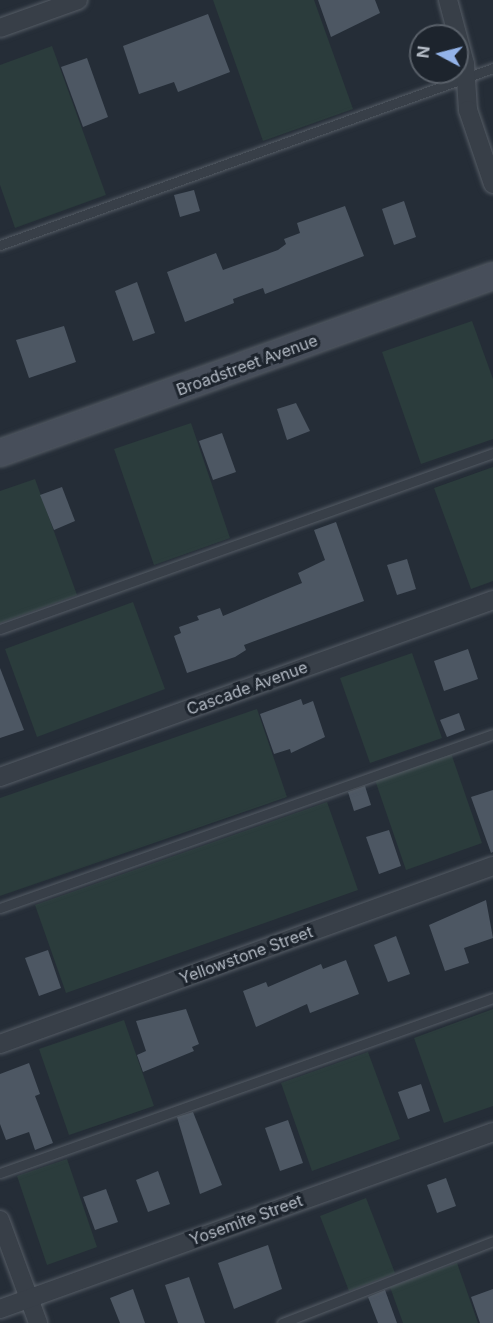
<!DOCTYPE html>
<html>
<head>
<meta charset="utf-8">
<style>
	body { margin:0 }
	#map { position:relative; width:493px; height:1323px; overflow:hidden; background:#252d37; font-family:Inter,sans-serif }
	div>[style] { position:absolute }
	.green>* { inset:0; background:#2b3c3c }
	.building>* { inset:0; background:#4d5763 }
	.roads { filter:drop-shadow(0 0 2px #565d66) drop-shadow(0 0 2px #565d66) }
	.lane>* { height:9px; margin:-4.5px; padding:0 4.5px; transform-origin:4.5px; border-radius:4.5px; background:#383f48 }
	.street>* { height:18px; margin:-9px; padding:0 9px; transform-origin:9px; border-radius:9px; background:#383f48 }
	.secondary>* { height:26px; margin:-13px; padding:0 13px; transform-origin:13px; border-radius:13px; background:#474e5a }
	span { translate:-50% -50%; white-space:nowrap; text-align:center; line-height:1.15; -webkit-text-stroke:6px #1d242d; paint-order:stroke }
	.street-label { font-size:16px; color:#b3bac4 }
	.north { position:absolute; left:409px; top:24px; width:60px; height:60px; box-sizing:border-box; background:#1d242d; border:2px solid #596069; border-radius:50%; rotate:277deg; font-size:16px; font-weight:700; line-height:24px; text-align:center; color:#b3bac4 }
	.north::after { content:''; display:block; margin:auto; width:21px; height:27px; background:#93b3e9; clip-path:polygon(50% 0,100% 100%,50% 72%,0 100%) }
</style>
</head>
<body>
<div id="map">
	<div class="green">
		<div style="clip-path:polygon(213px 0,314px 0,353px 109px,263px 141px)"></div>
		<div style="clip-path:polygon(52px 46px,106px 195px,15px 228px,0 185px,0 65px)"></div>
		<div style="clip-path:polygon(472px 321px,493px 379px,493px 439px,421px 464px,382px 352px)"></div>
		<div style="clip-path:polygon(191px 423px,230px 538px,154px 565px,114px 449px)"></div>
		<div style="clip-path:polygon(493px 467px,493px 581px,471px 589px,434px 488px)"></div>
		<div style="clip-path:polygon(35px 479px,77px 595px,0 623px,0 491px)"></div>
		<div style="clip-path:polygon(133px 602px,165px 689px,37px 737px,5px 649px)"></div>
		<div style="clip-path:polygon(412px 653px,442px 738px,370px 763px,340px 678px)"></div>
		<div style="clip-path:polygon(257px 709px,287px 797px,0 896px,0 798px)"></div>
		<div style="clip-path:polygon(451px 753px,482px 843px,406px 870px,375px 780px)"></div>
		<div style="clip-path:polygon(327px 802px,358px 890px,66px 993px,35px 905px)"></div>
		<div style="clip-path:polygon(493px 1009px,493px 1106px,444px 1123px,414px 1038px)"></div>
		<div style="clip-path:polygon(124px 1020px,154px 1106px,69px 1135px,39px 1049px)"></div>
		<div style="clip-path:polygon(368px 1052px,400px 1139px,312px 1171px,281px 1083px)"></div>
		<div style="clip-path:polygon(67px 1159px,97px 1247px,47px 1265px,17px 1176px)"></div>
		<div style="clip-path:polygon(366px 1198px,395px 1273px,349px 1291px,320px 1216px)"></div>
		<div style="clip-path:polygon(457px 1263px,478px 1323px,403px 1323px,390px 1287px)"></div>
	</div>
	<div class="building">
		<div style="clip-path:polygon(318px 0,375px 0,380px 13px,331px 37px)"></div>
		<div style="clip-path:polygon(208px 14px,230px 72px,178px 92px,174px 82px,139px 94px,123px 46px)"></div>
		<div style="clip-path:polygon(87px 58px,108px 117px,83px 127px,61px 67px)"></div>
		<div style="clip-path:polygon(194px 190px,200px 211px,180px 217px,174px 195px)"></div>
		<div style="clip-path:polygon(404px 201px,416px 237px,394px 245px,382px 209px)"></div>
		<div style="clip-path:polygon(345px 206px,364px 256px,265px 294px,263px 288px,233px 299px,234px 303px,185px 322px,167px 272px,216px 253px,223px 270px,278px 250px,286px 244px,284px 239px,300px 233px,297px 223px)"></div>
		<div style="clip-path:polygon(137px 282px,155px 333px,133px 341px,115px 291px)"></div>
		<div style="clip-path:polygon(64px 326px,76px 362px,29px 378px,16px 340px)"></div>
		<div style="clip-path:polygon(296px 403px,310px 431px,287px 440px,277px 409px)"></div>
		<div style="clip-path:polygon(222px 433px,236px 472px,213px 480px,199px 441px)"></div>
		<div style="clip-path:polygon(62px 487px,75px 521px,54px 530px,40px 495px)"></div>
		<div style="clip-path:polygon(336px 522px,364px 601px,244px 645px,246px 650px,235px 657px,187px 673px,174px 636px,181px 633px,179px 627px,199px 620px,197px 616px,220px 608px,223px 616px,302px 583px,298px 573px,325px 560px,314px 530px)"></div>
		<div style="clip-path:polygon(407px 559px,416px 589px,397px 595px,387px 565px)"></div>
		<div style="clip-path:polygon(468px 649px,478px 679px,444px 691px,434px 661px)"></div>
		<div style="clip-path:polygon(0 668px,24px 730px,0 738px)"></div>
		<div style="clip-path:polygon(301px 699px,303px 705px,313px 701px,325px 737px,291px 753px,290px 749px,274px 754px,260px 714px)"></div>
		<div style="clip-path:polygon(459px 713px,465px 730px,447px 737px,440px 720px)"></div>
		<div style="clip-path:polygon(365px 786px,371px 805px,354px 811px,348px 792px)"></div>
		<div style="clip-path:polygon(493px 790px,493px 852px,491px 853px,471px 797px)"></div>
		<div style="clip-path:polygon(389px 830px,401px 866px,379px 874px,366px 837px)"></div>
		<div style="clip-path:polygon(486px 900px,493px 938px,464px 948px,469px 963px,445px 971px,429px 925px)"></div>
		<div style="clip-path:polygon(396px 936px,410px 974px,388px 982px,374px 945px)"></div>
		<div style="clip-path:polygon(48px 950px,61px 988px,39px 996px,25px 958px)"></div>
		<div style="clip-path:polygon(346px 960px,359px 994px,310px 1013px,307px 1004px,256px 1027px,243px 991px,266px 982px,268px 987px,321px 964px,323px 969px)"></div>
		<div style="clip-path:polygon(186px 1009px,199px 1044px,192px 1047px,194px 1051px,143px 1072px,137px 1055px,146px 1051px,136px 1021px)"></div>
		<div style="clip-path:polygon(29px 1063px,40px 1094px,35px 1096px,53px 1143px,35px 1150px,29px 1132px,6px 1140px,0 1124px,0 1074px)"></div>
		<div style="clip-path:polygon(421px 1084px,430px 1111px,408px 1119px,398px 1092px)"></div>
		<div style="clip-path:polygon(193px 1112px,222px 1185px,200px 1194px,177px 1117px)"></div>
		<div style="clip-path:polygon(288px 1120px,303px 1163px,280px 1171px,265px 1128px)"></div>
		<div style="clip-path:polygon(158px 1171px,170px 1204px,148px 1212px,136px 1180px)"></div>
		<div style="clip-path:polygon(446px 1178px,456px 1206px,437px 1213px,427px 1185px)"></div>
		<div style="clip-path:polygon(106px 1189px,118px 1222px,95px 1230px,83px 1197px)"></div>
		<div style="clip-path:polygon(268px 1245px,282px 1289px,234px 1309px,218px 1263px)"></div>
		<div style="clip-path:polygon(189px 1277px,205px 1323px,178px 1323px,165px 1285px)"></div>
		<div style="clip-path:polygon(133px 1289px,145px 1323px,120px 1323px,110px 1298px)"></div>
		<div style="clip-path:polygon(493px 1289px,493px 1323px,480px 1323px,471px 1297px)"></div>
		<div style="clip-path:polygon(385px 1290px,397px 1323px,378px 1323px,368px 1297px)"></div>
	</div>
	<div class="roads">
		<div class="lane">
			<div style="left:0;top:245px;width:524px;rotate:-19.75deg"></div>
			<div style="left:0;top:629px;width:523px;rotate:-19.65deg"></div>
			<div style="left:0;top:908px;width:523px;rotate:-19.44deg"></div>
			<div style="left:0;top:1173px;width:523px;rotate:-19.54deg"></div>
			<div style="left:282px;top:1323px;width:226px;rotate:-21.2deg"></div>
		</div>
		<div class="street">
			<div style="left:448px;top:0;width:66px;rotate:75.1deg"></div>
			<div style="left:465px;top:64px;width:46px;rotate:86.3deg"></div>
			<div style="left:468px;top:110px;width:78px;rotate:71.3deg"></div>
			<div style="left:0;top:28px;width:83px;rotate:-19.7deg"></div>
			<div style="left:0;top:777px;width:524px;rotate:-19.75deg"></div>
			<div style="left:0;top:1044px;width:524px;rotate:-19.85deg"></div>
			<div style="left:0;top:1220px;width:110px;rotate:69.7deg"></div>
			<div style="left:0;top:1309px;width:524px;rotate:-19.75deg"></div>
		</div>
		<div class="secondary">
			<div style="left:0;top:453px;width:524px;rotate:-19.75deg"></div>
		</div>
	</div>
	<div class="street-label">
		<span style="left:247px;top:365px;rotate:-20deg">Broadstreet Avenue</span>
		<span style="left:247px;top:688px;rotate:-20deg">Cascade Avenue</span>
		<span style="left:246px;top:955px;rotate:-20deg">Yellowstone Street</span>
		<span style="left:246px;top:1220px;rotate:-20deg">Yosemite Street</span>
	</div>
	<div class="north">N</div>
</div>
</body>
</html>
